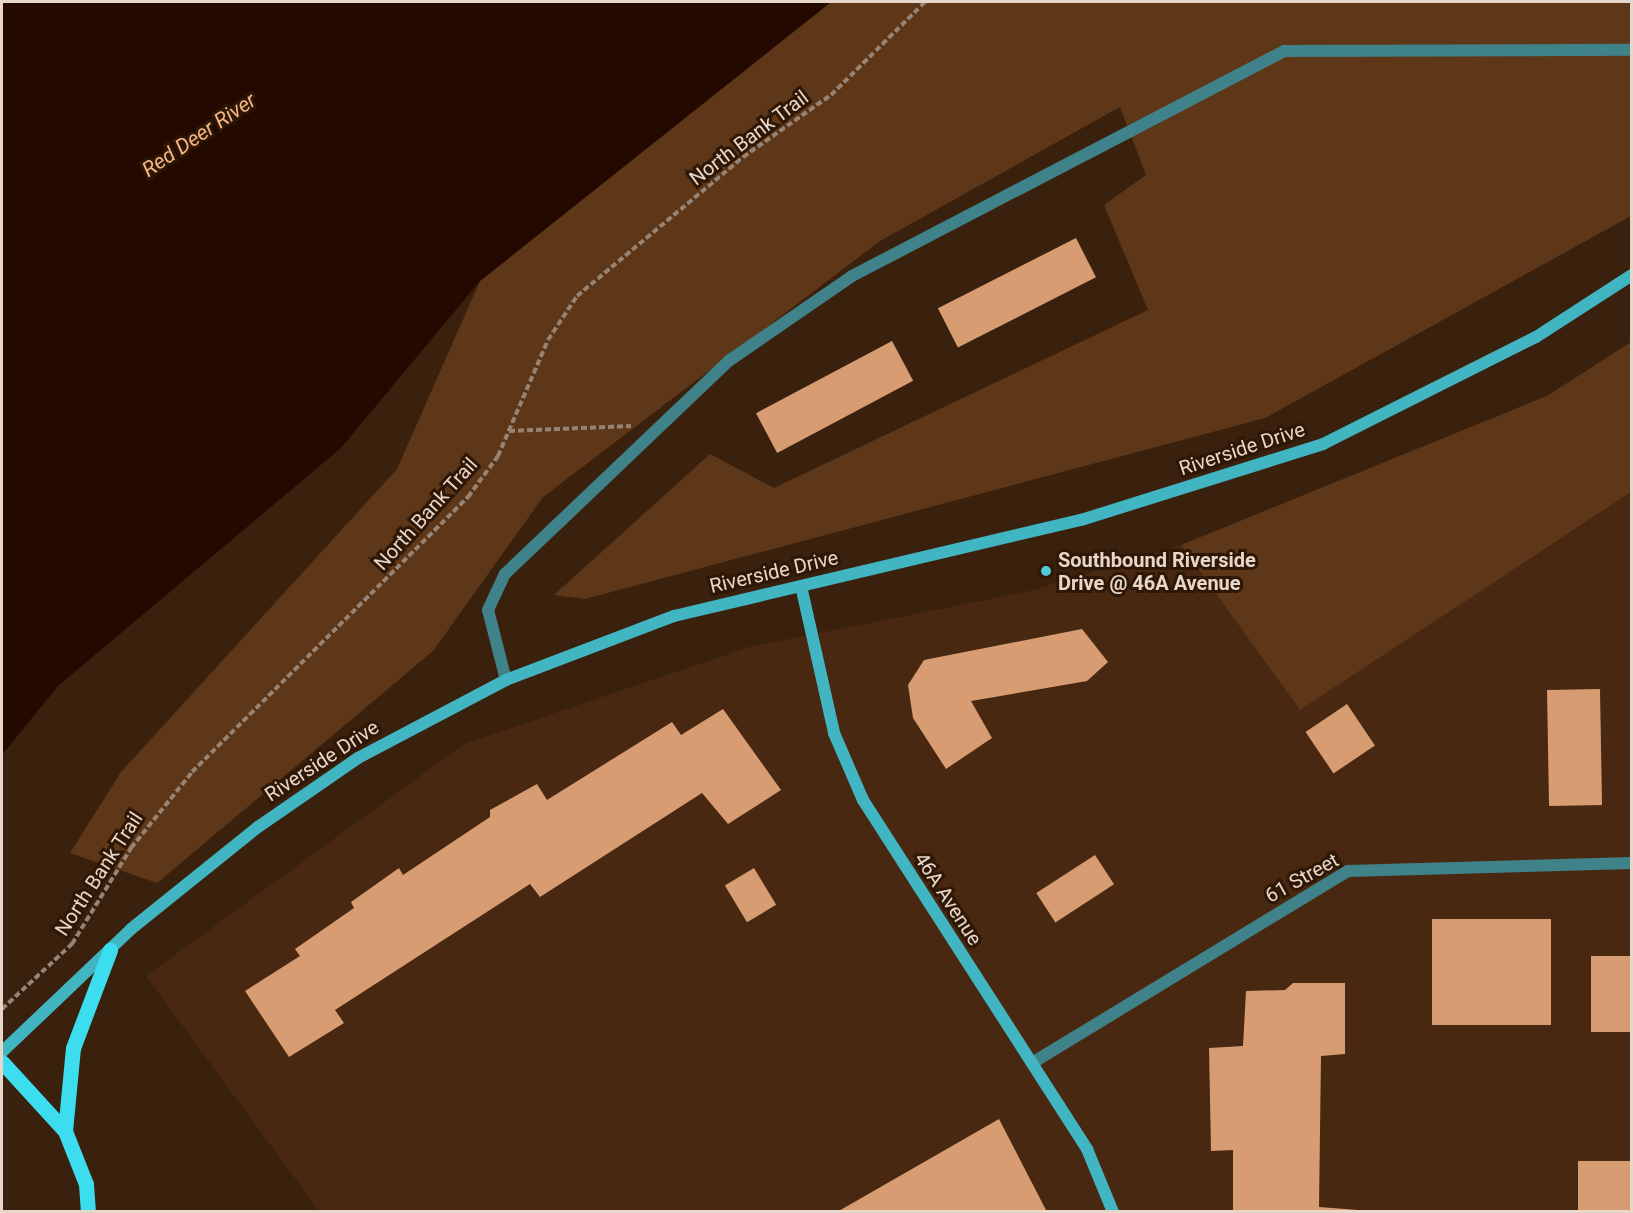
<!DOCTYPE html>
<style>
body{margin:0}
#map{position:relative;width:1633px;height:1213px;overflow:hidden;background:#3a210e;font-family:Roboto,sans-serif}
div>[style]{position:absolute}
.built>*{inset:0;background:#482810}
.green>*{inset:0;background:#5e3719}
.water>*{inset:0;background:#230900}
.building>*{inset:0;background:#d89c72;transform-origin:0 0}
.path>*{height:4px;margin-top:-2px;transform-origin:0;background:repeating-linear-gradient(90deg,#978373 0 6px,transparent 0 9px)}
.lane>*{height:12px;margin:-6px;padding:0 6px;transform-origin:6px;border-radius:6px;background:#408289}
.street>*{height:12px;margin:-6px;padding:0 6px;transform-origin:6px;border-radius:6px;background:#408289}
.secondary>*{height:12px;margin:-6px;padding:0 6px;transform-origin:6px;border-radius:6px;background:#41b5c2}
.primary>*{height:15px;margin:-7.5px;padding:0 7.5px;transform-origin:7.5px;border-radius:7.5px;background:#3cddee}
.dots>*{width:16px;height:16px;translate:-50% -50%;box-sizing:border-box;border:3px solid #2f1705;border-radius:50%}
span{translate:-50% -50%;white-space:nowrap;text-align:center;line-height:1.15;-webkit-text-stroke:6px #2f1705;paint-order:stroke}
.street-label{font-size:20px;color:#e7d6ca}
.poi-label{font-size:20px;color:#e7d6ca;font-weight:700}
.left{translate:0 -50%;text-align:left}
.water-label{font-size:21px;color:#f6b587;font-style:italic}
.frame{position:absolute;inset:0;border:3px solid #e7d6ca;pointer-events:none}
</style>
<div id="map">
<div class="built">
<i style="clip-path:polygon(1631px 492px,1631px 1211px,319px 1211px,146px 976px,464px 744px,749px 647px,1030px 591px,1181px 545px,1300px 710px)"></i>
</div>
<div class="green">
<i style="clip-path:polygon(831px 2px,1631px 2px,1631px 216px,1265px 418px,585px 599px,554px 595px,710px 454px,774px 488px,1148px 310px,1104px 205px,1146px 175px,1120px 107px,880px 241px,543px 497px,433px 651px,157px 883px,70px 853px,121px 772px,397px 469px,480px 281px)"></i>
<i style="clip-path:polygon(1631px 342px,1631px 492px,1300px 710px,1181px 545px,1547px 396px)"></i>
</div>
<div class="water">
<i style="clip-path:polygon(2px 2px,831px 2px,480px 281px,341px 448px,58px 686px,2px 755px)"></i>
</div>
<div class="building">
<i style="left:1076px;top:238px;width:44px;height:155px;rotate:63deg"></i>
<i style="left:892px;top:341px;width:45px;height:154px;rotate:62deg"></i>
<i style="clip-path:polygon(1082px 629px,1108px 662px,1087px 681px,971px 701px,992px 738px,946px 769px,913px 718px,908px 685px,924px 660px)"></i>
<i style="left:1600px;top:689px;width:116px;height:53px;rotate:89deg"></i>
<i style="left:1347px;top:704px;width:50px;height:50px;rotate:56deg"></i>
<i style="clip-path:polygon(723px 709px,781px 790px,728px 824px,702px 793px,540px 897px,530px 884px,335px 1010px,344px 1023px,289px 1057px,245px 991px,300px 956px,295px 949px,354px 908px,351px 902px,399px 868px,403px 875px,490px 817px,490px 810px,537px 784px,547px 800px,672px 722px,681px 735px)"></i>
<i style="left:1095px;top:855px;width:35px;height:70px;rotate:57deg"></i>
<i style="left:754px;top:868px;width:43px;height:34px;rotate:59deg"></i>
<i style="left:1551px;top:919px;width:106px;height:119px;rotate:90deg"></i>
<i style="left:1632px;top:956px;width:76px;height:41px;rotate:90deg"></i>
<i style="clip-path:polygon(1293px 983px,1345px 983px,1345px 1054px,1321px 1056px,1319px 1207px,1384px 1212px,1233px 1212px,1233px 1150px,1211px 1151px,1209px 1048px,1243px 1046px,1246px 991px,1285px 990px)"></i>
<i style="clip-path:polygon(999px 1119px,1047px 1212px,837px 1212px)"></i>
<i style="left:1578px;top:1161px;width:54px;height:51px"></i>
</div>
<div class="path">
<i style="left:509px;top:431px;width:122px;rotate:-2.3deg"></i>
<i style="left:2px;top:1009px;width:96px;rotate:-42.9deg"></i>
<i style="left:72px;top:944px;width:113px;rotate:-58.4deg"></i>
<i style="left:131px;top:848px;width:97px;rotate:-51.2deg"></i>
<i style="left:192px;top:772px;width:390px;rotate:-44.9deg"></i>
<i style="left:468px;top:497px;width:51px;rotate:-53.8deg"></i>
<i style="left:498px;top:456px;width:126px;rotate:-66.7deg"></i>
<i style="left:548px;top:340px;width:53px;rotate:-56.6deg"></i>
<i style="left:577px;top:296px;width:217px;rotate:-39.9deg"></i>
<i style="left:743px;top:157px;width:108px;rotate:-35.2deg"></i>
<i style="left:831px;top:95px;width:132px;rotate:-44.7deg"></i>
</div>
<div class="lane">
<i style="left:506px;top:680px;width:72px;rotate:-104.4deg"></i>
<i style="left:488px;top:610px;width:40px;rotate:-65deg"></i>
<i style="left:505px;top:574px;width:311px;rotate:-43.6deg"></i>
<i style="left:730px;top:360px;width:148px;rotate:-34.5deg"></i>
<i style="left:852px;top:276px;width:488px;rotate:-27.5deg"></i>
<i style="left:1285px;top:51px;width:347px;rotate:-0.2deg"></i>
</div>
<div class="street">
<i style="left:1032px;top:1063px;width:370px;rotate:-31.3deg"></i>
<i style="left:1348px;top:871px;width:284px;rotate:-1.6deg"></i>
</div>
<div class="secondary">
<i style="left:801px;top:586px;width:151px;rotate:77.3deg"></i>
<i style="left:834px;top:733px;width:73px;rotate:66.6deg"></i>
<i style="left:863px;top:800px;width:415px;rotate:57.3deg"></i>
<i style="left:1087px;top:1149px;width:68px;rotate:67.6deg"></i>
<i style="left:2px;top:1052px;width:178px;rotate:-43.6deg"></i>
<i style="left:131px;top:929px;width:163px;rotate:-38.8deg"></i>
<i style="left:258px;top:827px;width:121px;rotate:-34.6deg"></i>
<i style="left:358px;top:758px;width:167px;rotate:-27.8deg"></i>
<i style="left:506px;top:680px;width:180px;rotate:-20.9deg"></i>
<i style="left:674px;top:616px;width:418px;rotate:-13.3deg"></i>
<i style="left:1081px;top:520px;width:254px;rotate:-17.4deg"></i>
<i style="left:1323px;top:444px;width:238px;rotate:-26.7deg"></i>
<i style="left:1536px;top:337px;width:114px;rotate:-32.9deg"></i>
</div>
<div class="primary">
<i style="left:2px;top:1062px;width:93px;rotate:47.6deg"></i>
<i style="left:65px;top:1131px;width:57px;rotate:68.4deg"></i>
<i style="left:86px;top:1184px;width:28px;rotate:86deg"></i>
<i style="left:65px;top:1131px;width:83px;rotate:-84.5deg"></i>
<i style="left:73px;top:1048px;width:105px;rotate:-69.3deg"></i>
</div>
<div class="dots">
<i style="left:1046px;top:571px;background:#52cbd8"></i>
</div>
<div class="street-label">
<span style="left:749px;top:138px;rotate:-37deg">North Bank Trail</span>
<span style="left:1242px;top:449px;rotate:-18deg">Riverside Drive</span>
<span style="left:426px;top:514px;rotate:-48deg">North Bank Trail</span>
<span style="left:774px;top:572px;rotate:-13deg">Riverside Drive</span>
<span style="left:322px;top:761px;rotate:-33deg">Riverside Drive</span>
<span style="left:99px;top:874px;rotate:-57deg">North Bank Trail</span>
<span style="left:1302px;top:878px;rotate:-29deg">61 Street</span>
<span style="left:948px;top:899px;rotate:57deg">46A Avenue</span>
</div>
<div class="poi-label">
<span class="left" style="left:1058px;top:572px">Southbound Riverside<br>Drive @ 46A Avenue</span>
</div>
<div class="water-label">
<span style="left:199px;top:135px;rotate:-34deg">Red Deer River</span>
</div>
<div class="frame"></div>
</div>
